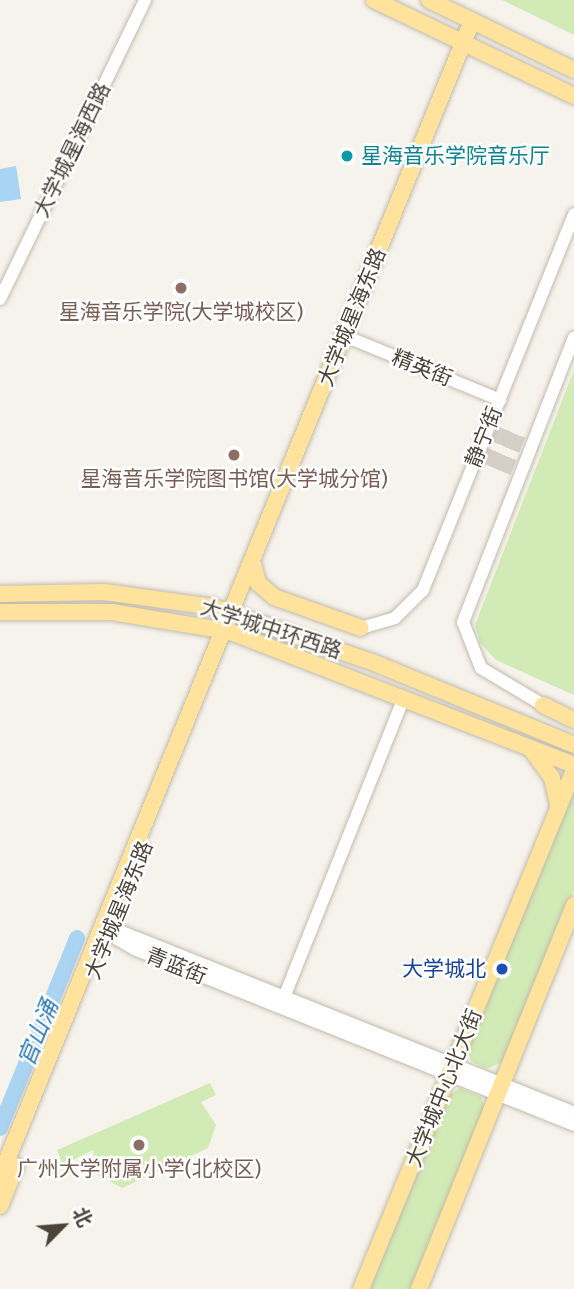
<!DOCTYPE html>
<meta charset="utf-8">
<style>
body{margin:0}
#map{position:relative;width:574px;height:1289px;overflow:hidden;background:#f6f3ec;font-family:"Fira Sans","Noto Sans SC",sans-serif}
div>[style]{position:absolute}
.green>*{inset:0;background:#d2eab5}
.water>*{inset:0;background:#a9d4f2}
.river>*{height:16px;margin:-8px;padding:0 8px;transform-origin:8px;border-radius:8px;background:#a9d4f2}
.major-tunnel>*{height:16px;margin-top:-8px;transform-origin:0;background:repeating-linear-gradient(90deg,#d4d0c8 0 16px,transparent 0 24px)}
.roads{filter:drop-shadow(0 0 2px #c2bbae) drop-shadow(0 0 2px #c2bbae)}
.minor>*{height:12px;margin:-6px;padding:0 6px;transform-origin:6px;border-radius:6px;background:#fff}
.major>*{height:16px;margin:-8px;padding:0 8px;transform-origin:8px;border-radius:8px;background:#ffe39c}
.dots>*{width:19px;height:19px;translate:-50% -50%;box-sizing:border-box;border:4px solid #fff;border-radius:50%}
span{translate:-50% -50%;white-space:nowrap;text-align:center;line-height:1.15;-webkit-text-stroke:5px #fff;paint-order:stroke}
.street-label{font-size:21px;color:#4b4439}
.culture-label{font-size:21px;color:#0d838f}
.left{translate:0 -50%;text-align:left}
.education-label{font-size:21px;color:#785e54}
.transit-label{font-size:21px;color:#164399}
.right{translate:-100% -50%;text-align:right}
.water-label{font-size:23px;color:#2e7ab2;font-style:italic}
.north{position:absolute;left:28px;top:1191px;width:70px;height:70px;-webkit-text-stroke:5px #fff;paint-order:stroke;rotate:65deg;font-size:19px;font-weight:700;line-height:28px;text-align:center;color:#4b4439}
.north::after{content:'';display:block;margin:auto;width:24px;height:32px;background:#4b4439;clip-path:polygon(50% 0,100% 100%,50% 72%,0 100%)}
</style>
<div id="map">
<div class="green">
<i style="clip-path:polygon(502px 0,574px 0,574px 35px,533px 15px)"></i>
<i style="clip-path:polygon(574px 370px,574px 695px,496px 660px,480px 643px,475px 625px)"></i>
<i style="clip-path:polygon(574px 785px,574px 890px,505px 1061px,486px 1069px,471px 1061px,467px 1051px)"></i>
<i style="clip-path:polygon(210px 1083px,216px 1095px,201px 1102px,216px 1125px,208px 1148px,122px 1188px,96px 1174px,93px 1150px,63px 1165px,57px 1150px)"></i>
<i style="clip-path:polygon(460px 1088px,481px 1097px,485px 1109px,411px 1289px,368px 1289px,447px 1097px)"></i>
</div>
<div class="water">
<i style="clip-path:polygon(16px 166px,21px 199px,0 202px,0 169px)"></i>
</div>
<div class="river">
<i style="left:0;top:1128px;width:205px;rotate:-67.9deg"></i>
</div>
<div class="major-tunnel">
<i style="left:489px;top:466px;width:47px;rotate:-67.3deg"></i>
<i style="left:503px;top:472px;width:46px;rotate:-68.4deg"></i>
</div>
<div class="roads">
<div class="minor">
<i style="left:0;top:299px;width:332px;rotate:-64.1deg"></i>
<i style="left:345px;top:336px;width:168px;rotate:22.4deg"></i>
<i style="left:361px;top:628px;width:35px;rotate:-16deg"></i>
<i style="left:395px;top:618px;width:40px;rotate:-45deg"></i>
<i style="left:423px;top:590px;width:405px;rotate:-68.1deg"></i>
<i style="left:543px;top:705px;width:72px;rotate:-149.2deg"></i>
<i style="left:481px;top:668px;width:49px;rotate:-111.4deg"></i>
<i style="left:463px;top:622px;width:305px;rotate:-68.7deg"></i>
<i style="left:100px;top:929px;width:39px;rotate:30deg"></i>
<i style="left:134px;top:949px;width:474px;rotate:21.8deg"></i>
<i style="left:100px;top:929px;width:12px;rotate:-5deg"></i>
<i style="left:112px;top:928px;width:498px;rotate:21.8deg"></i>
<i style="left:281px;top:1005px;width:331px;rotate:-68.2deg"></i>
</div>
<div class="major">
<i style="left:374px;top:0;width:222px;rotate:25.6deg"></i>
<i style="left:429px;top:0;width:161px;rotate:25.8deg"></i>
<i style="left:253px;top:564px;width:20px;rotate:75deg"></i>
<i style="left:258px;top:583px;width:21px;rotate:41deg"></i>
<i style="left:274px;top:597px;width:92px;rotate:19.6deg"></i>
<i style="left:0;top:594px;width:104px;rotate:-1.1deg"></i>
<i style="left:104px;top:592px;width:110px;rotate:7.8deg"></i>
<i style="left:213px;top:607px;width:168px;rotate:19.1deg"></i>
<i style="left:372px;top:662px;width:218px;rotate:22.3deg"></i>
<i style="left:0;top:612px;width:112px"></i>
<i style="left:112px;top:612px;width:121px;rotate:9.5deg"></i>
<i style="left:231px;top:632px;width:368px;rotate:21.2deg"></i>
<i style="left:543px;top:705px;width:34px;rotate:26deg"></i>
<i style="left:531px;top:749px;width:36px;rotate:54deg"></i>
<i style="left:552px;top:778px;width:28px;rotate:77deg"></i>
<i style="left:0;top:1177px;width:1249px;rotate:-67.79deg"></i>
<i style="left:0;top:1206px;width:43px;rotate:-68.2deg"></i>
<i style="left:361px;top:1289px;width:561px;rotate:-67.69deg"></i>
<i style="left:419px;top:1289px;width:414px;rotate:-68deg"></i>
</div>
</div>
<div class="dots">
<i style="left:347px;top:156px;background:#0f9aa8"></i>
<i style="left:181px;top:288px;background:#8d6e63"></i>
<i style="left:234px;top:455px;background:#8d6e63"></i>
<i style="left:502px;top:969px;background:#1a4fb4"></i>
<i style="left:139px;top:1145px;background:#8d6e63"></i>
</div>
<div class="street-label">
<span style="left:72px;top:150px;rotate:-64deg">大学城星海西路</span>
<span style="left:352px;top:317px;rotate:-68deg">大学城星海东路</span>
<span style="left:422px;top:368px;rotate:22deg">精英街</span>
<span style="left:484px;top:437px;rotate:-68deg">静宁街</span>
<span style="left:271px;top:629px;rotate:18deg">大学城中环西路</span>
<span style="left:119px;top:910px;rotate:-68deg">大学城星海东路</span>
<span style="left:176px;top:966px;rotate:22deg">青蓝街</span>
<span style="left:444px;top:1088px;rotate:-68deg">大学城中心北大街</span>
</div>
<div class="culture-label">
<span class="left" style="left:361px;top:156px">星海音乐学院音乐厅</span>
</div>
<div class="education-label">
<span style="left:181px;top:312px">星海音乐学院(大学城校区)</span>
<span style="left:234px;top:479px">星海音乐学院图书馆(大学城分馆)</span>
<span style="left:139px;top:1169px">广州大学附属小学(北校区)</span>
</div>
<div class="transit-label">
<span class="right" style="left:486px;top:969px">大学城北</span>
</div>
<div class="water-label">
<span style="left:38px;top:1033px;rotate:-68deg">官山涌</span>
</div>
<div class="north">北</div>
</div>
